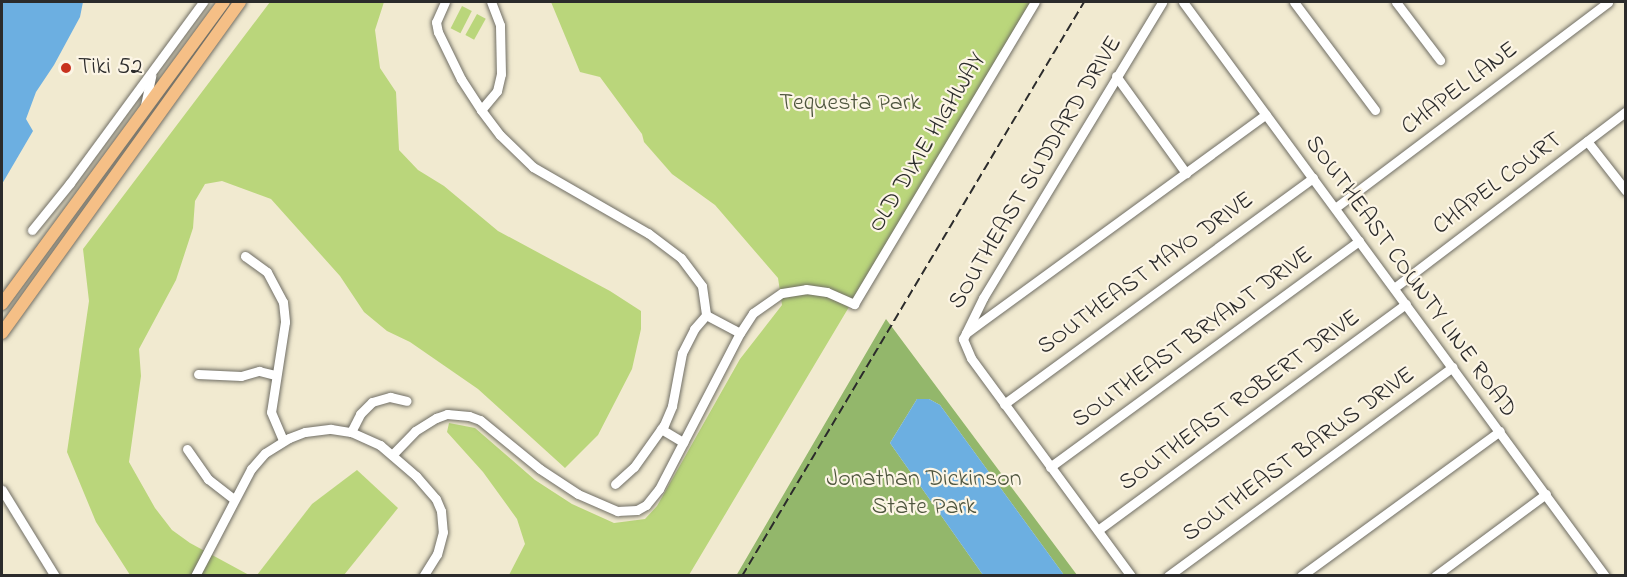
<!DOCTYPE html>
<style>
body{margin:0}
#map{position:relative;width:1627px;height:577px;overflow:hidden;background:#f1ead0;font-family:"Indie Flower",sans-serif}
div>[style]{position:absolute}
.green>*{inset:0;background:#bad67b;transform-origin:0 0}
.forest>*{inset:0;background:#93b76b}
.water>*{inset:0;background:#6cafe1}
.roads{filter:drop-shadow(0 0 2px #706e65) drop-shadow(0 0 2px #706e65)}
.minor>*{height:9px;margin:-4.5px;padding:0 4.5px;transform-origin:4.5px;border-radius:4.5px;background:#fff}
.major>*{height:12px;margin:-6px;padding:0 6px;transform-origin:6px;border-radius:6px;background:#f5bf86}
.rail>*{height:2px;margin-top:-1px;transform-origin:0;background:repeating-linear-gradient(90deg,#2b2b2b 0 9px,transparent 0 13.5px)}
.dots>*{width:16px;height:16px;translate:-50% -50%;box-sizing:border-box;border:3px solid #fcf5e5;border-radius:50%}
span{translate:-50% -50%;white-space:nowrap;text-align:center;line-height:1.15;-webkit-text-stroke:4.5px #fcf5e5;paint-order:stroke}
.poi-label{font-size:24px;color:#2b2b2b}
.left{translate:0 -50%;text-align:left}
.street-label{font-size:24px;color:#2b2b2b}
.park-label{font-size:24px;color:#4f563f}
.frame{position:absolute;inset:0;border:3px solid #2b2b2b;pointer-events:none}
</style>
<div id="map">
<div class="green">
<i style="clip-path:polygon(270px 2px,384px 2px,375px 30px,380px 68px,396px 92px,399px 150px,418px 170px,444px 186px,498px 231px,610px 291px,641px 311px,641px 329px,632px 369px,598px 435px,565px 468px,478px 389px,410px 342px,387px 331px,364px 312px,340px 276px,271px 199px,222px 181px,205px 184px,195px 201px,193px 228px,176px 280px,139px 349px,141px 376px,129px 462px,155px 508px,172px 530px,190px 543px,249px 575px,130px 575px,96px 522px,67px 452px,89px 301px,83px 249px)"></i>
<i style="clip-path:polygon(551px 2px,1031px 2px,689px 575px,509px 575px,525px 544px,517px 519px,483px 472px,447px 432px,449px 423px,475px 428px,535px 480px,572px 504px,614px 523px,645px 519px,657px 506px,740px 359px,782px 305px,778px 278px,715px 205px,672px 174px,644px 142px,642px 134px,600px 77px,580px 72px)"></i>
<i style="left:462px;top:6px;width:11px;height:25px;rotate:27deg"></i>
<i style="left:477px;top:14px;width:10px;height:24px;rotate:29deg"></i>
<i style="clip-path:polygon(357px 470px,398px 508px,344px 575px,257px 575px,312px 504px)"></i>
</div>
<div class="forest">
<i style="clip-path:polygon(886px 319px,1077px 575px,1064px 575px,940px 405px,929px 399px,917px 399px,890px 443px,983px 575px,736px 576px)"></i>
</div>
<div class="water">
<i style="clip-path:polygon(2px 2px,83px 2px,80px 17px,54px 65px,36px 92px,26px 119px,33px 131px,2px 184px)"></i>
<i style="clip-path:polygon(917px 399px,929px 399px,940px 405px,1064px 575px,983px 575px,890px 443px)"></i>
</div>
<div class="roads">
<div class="minor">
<i style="left:445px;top:2px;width:22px;rotate:114deg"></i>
<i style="left:436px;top:22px;width:10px;rotate:79deg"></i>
<i style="left:438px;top:32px;width:52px;rotate:63.9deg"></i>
<i style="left:461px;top:79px;width:37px;rotate:57deg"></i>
<i style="left:481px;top:110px;width:25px;rotate:-50deg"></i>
<i style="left:497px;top:91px;width:17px;rotate:-77deg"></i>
<i style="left:501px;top:74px;width:49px;rotate:-91.2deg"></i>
<i style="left:500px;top:25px;width:25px;rotate:-111deg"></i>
<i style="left:1183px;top:2px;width:712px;rotate:53.68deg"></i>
<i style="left:1294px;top:2px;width:135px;rotate:53.1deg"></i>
<i style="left:1396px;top:2px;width:73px;rotate:52.8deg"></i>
<i style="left:1116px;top:76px;width:120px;rotate:54.2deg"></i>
<i style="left:144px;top:110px;width:35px;rotate:-78deg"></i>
<i style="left:481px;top:110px;width:31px;rotate:53deg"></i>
<i style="left:500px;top:135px;width:46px;rotate:44.1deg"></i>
<i style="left:533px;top:167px;width:133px;rotate:29.9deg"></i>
<i style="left:648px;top:233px;width:41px;rotate:37.1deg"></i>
<i style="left:681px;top:258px;width:35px;rotate:53deg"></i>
<i style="left:702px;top:286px;width:29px;rotate:82deg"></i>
<i style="left:1587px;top:141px;width:63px;rotate:52deg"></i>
<i style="left:1335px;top:208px;width:342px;rotate:-37deg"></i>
<i style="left:32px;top:230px;width:60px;rotate:-51deg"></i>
<i style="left:70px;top:183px;width:225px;rotate:-53.7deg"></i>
<i style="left:245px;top:256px;width:27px;rotate:36deg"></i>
<i style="left:267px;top:272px;width:34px;rotate:62deg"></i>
<i style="left:283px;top:302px;width:20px;rotate:84deg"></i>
<i style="left:285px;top:322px;width:91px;rotate:98.8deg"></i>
<i style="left:271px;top:412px;width:30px;rotate:67deg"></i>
<i style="left:1394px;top:288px;width:292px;rotate:-37.3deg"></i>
<i style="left:706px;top:315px;width:38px;rotate:28deg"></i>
<i style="left:966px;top:333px;width:371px;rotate:-36.1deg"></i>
<i style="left:198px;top:374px;width:43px;rotate:2.7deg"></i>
<i style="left:241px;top:376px;width:19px;rotate:-16deg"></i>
<i style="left:259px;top:371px;width:16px;rotate:14deg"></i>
<i style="left:1004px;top:404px;width:383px;rotate:-36.2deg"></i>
<i style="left:661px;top:429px;width:26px;rotate:31deg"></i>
<i style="left:351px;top:432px;width:20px;rotate:-63deg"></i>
<i style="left:360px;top:414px;width:17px;rotate:-45deg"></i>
<i style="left:372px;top:402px;width:19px;rotate:-16deg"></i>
<i style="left:390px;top:397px;width:17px;rotate:13deg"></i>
<i style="left:187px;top:449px;width:37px;rotate:55deg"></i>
<i style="left:208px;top:479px;width:33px;rotate:38deg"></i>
<i style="left:392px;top:455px;width:33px;rotate:-46deg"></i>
<i style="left:415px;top:431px;width:25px;rotate:-32deg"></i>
<i style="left:436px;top:418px;width:12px;rotate:-20deg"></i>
<i style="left:447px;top:414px;width:22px;rotate:5deg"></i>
<i style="left:469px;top:416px;width:12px;rotate:20deg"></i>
<i style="left:480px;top:420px;width:77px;rotate:39.2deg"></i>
<i style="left:540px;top:469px;width:45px;rotate:33.3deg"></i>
<i style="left:578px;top:494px;width:43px;rotate:23.6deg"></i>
<i style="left:617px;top:511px;width:20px;rotate:-3deg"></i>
<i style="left:637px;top:510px;width:10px;rotate:-29deg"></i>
<i style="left:646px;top:505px;width:21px;rotate:-51deg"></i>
<i style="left:659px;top:489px;width:176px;rotate:-62.6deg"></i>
<i style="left:740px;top:333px;width:24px;rotate:-57deg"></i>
<i style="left:753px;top:313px;width:35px;rotate:-35deg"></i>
<i style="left:782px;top:293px;width:24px;rotate:-9deg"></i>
<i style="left:806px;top:289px;width:21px;rotate:8deg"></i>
<i style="left:827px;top:292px;width:30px;rotate:24deg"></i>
<i style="left:854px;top:304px;width:352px;rotate:-59.1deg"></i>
<i style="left:1050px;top:467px;width:383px;rotate:-36.2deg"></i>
<i style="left:615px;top:484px;width:25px;rotate:-42deg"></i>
<i style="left:634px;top:467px;width:52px;rotate:-54.5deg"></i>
<i style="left:664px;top:425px;width:21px;rotate:-67deg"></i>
<i style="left:672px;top:406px;width:54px;rotate:-79.3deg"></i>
<i style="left:682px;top:353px;width:27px;rotate:-63deg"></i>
<i style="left:694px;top:329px;width:18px;rotate:-49deg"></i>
<i style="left:2px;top:490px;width:101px;rotate:58.4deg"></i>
<i style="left:1098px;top:530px;width:382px;rotate:-36.3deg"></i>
<i style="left:195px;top:576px;width:121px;rotate:-62.4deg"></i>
<i style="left:251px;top:469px;width:21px;rotate:-49deg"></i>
<i style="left:265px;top:453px;width:28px;rotate:-32deg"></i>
<i style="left:289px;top:438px;width:17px;rotate:-21deg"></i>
<i style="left:305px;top:432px;width:26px;rotate:-7deg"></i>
<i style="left:331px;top:429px;width:20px;rotate:9deg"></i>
<i style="left:351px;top:432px;width:32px;rotate:24deg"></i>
<i style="left:380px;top:445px;width:48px;rotate:40.7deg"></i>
<i style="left:416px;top:476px;width:30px;rotate:49deg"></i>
<i style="left:436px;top:499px;width:13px;rotate:67deg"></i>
<i style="left:441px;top:511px;width:21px;rotate:85deg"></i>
<i style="left:443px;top:532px;width:23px;rotate:105deg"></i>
<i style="left:437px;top:554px;width:26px;rotate:122deg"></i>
<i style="left:1131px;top:576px;width:270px;rotate:-126.3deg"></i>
<i style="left:971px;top:358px;width:21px;rotate:-113deg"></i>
<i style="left:963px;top:339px;width:46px;rotate:-64deg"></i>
<i style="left:983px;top:298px;width:346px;rotate:-58.8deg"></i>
<i style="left:1168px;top:576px;width:353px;rotate:-36.3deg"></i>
<i style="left:1301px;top:576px;width:246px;rotate:-36.1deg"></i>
<i style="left:1435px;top:576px;width:138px;rotate:-36.5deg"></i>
</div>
<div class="major">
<i style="left:2px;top:304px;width:375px;rotate:-53.7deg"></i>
<i style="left:2px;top:333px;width:408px;rotate:-54.3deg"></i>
</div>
</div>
<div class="rail">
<i style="left:742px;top:576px;width:668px;rotate:-59.21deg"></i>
</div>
<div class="dots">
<i style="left:66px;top:68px;background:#c8321e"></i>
</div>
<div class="poi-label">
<span class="left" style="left:78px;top:68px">Tiki 52</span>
</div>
<div class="street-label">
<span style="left:1460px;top:89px;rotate:-37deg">CHAPEL LANE</span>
<span style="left:928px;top:143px;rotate:-59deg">OLD DIXIE HIGHWAY</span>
<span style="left:1036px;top:173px;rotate:-59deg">SOUTHEAST SUDDARD DRIVE</span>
<span style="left:1498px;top:184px;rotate:-37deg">CHAPEL COURT</span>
<span style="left:1146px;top:274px;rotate:-36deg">SOUTHEAST MAYO DRIVE</span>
<span style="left:1410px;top:277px;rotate:54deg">SOUTHEAST COUNTY LINE ROAD</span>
<span style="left:1193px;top:338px;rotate:-36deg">SOUTHEAST BRYANT DRIVE</span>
<span style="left:1240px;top:401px;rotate:-36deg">SOUTHEAST ROBERT DRIVE</span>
<span style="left:1299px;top:455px;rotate:-36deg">SOUTHEAST BARUS DRIVE</span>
</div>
<div class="park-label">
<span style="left:850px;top:104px">Tequesta Park</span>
<span style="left:924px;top:494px">Jonathan Dickinson<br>State Park</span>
</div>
<div class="frame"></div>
</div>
